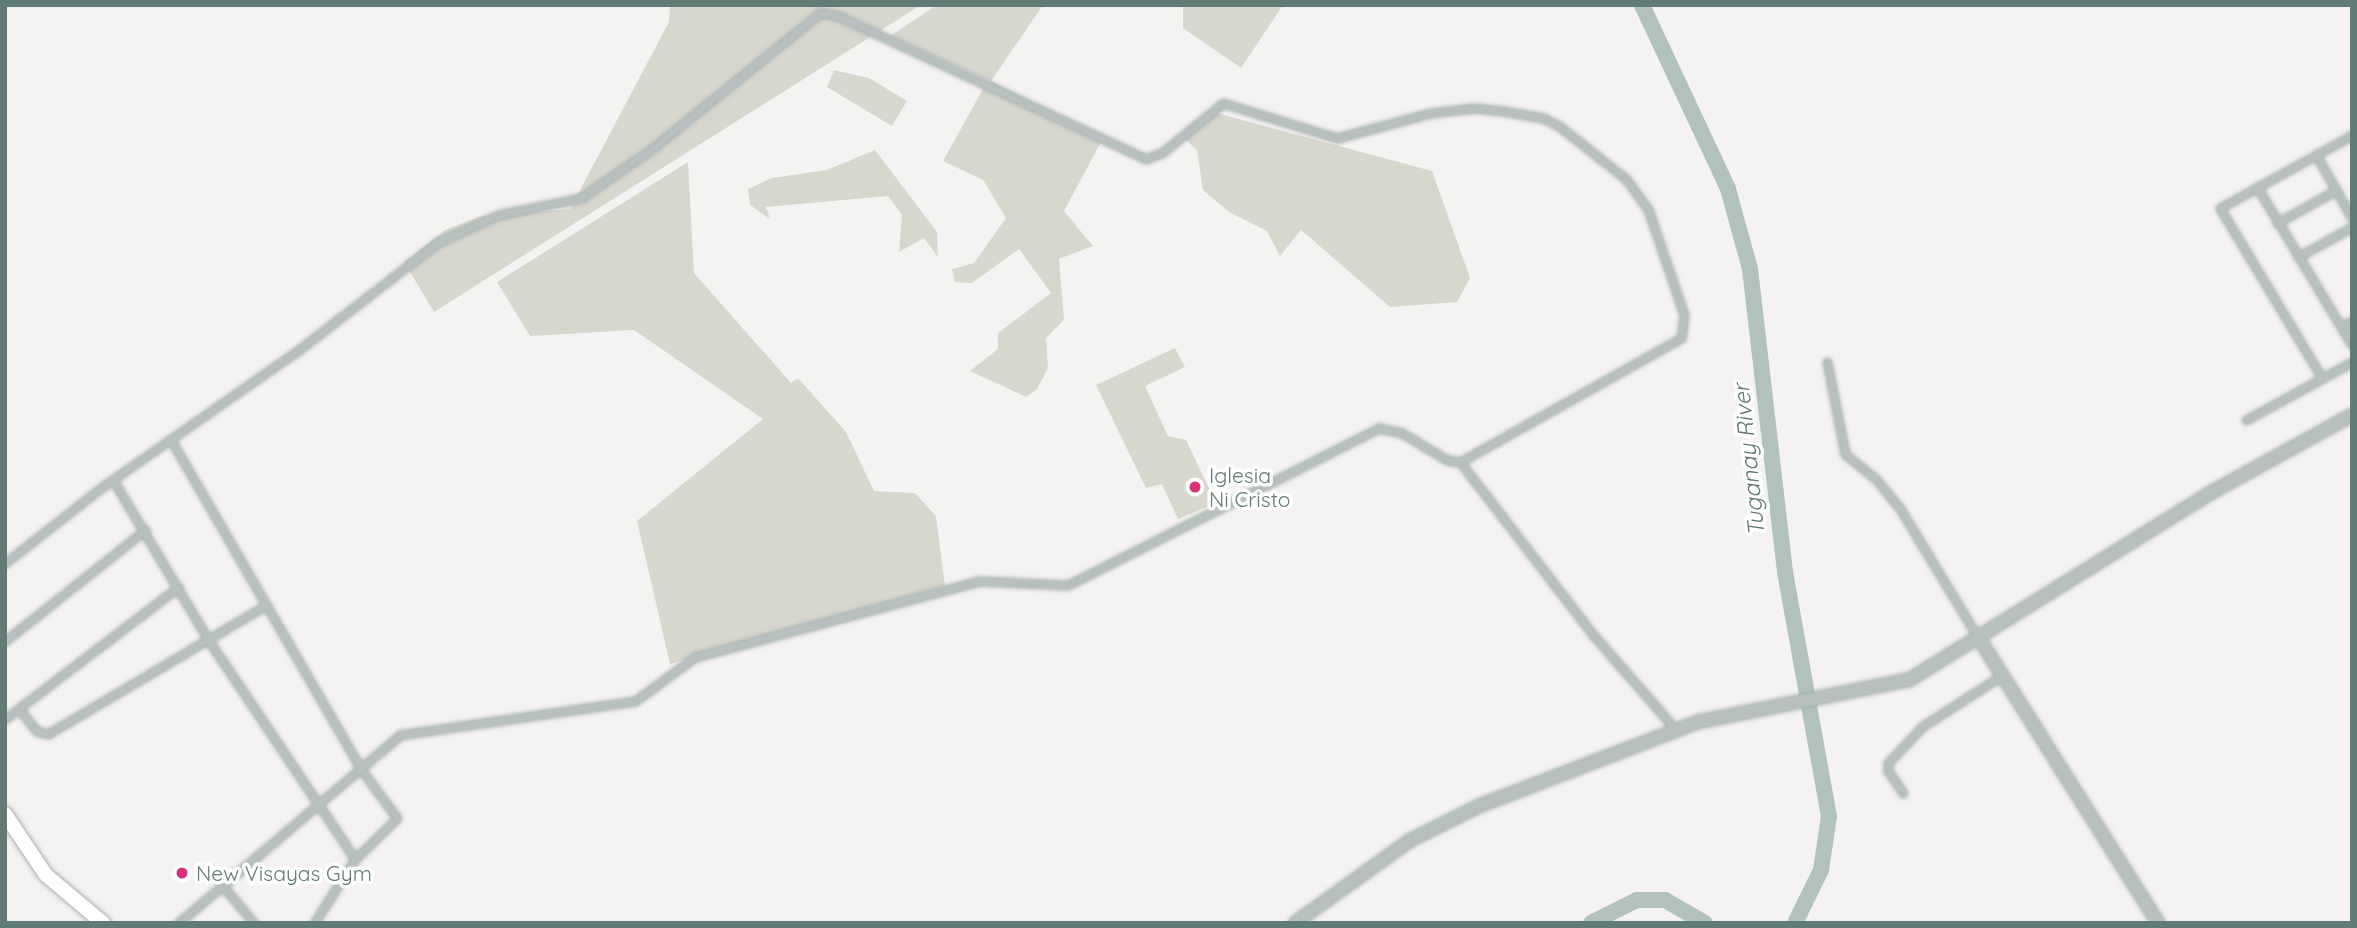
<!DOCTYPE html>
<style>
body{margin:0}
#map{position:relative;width:2357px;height:928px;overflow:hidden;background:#f5f3f1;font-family:Quicksand,sans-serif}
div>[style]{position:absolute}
.green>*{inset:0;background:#d7d7ce}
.river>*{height:16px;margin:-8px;padding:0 8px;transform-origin:8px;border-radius:8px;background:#b0c2bb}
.roads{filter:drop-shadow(0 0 2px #a8b3b0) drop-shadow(0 0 2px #a8b3b0)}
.minor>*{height:7px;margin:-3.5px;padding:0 3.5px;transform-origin:3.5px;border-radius:3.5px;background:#b7c0be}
.tertiary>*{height:12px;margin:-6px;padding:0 6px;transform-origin:6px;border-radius:6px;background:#b7c0be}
.secondary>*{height:14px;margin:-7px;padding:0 7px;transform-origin:7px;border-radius:7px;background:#fff}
.dots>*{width:19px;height:19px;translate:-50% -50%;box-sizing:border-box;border:4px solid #fff;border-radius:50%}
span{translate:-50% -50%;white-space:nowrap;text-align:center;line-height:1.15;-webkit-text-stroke:7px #fff;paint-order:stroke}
.poi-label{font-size:21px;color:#627b76}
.left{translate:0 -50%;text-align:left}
.water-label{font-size:23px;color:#5c776c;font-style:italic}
.frame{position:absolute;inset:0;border:7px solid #627b76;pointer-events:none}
</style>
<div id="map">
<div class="green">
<i style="clip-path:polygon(670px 5px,921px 5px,434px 312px,404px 262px,445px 230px,482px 216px,570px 209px,669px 22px)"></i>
<i style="clip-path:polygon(937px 5px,1043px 5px,991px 81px,1102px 140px,1064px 211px,1093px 246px,1059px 259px,1064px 320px,1046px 338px,1048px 368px,1037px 389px,1026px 397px,970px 371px,998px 349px,998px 333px,1051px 293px,1019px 249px,972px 283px,955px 282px,952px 269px,974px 263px,1006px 218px,983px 180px,943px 161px,988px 80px,890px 36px)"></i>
<i style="clip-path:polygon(1183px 5px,1283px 5px,1241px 68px,1183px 28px)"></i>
<i style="clip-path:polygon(834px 70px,869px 78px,907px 101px,892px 126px,827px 87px)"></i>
<i style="clip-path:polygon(1209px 111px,1432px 171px,1470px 278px,1457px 302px,1390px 307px,1301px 230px,1280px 256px,1267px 231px,1229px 212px,1203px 190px,1197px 150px,1185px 139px)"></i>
<i style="clip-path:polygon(875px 150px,937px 232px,938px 257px,924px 238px,899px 252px,902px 215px,888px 196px,766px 207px,770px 219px,750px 205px,748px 189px,772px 178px,827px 170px)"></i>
<i style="clip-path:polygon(688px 162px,694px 273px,791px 383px,798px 378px,846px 432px,874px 491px,915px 493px,936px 516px,945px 586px,670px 664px,637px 521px,763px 419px,634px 330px,530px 336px,497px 282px)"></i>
<i style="clip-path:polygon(1175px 348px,1185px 367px,1145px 386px,1168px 436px,1186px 440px,1216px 503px,1178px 519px,1162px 484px,1146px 488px,1096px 385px)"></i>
</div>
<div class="river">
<i style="left:1642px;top:5px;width:203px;rotate:64.9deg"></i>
<i style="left:1728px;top:189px;width:83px;rotate:74.6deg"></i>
<i style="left:1750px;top:269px;width:305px;rotate:83.4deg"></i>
<i style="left:1785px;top:572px;width:248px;rotate:79.8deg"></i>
<i style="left:1829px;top:816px;width:55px;rotate:98.4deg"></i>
<i style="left:1821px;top:870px;width:59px;rotate:116.1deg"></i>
<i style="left:1591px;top:923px;width:51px;rotate:-26.6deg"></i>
<i style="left:1637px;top:900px;width:28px"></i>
<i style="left:1665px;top:900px;width:46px;rotate:29.9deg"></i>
</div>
<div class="roads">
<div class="minor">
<i style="left:2316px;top:155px;width:73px;rotate:60.3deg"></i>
<i style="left:2257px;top:187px;width:184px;rotate:59deg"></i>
<i style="left:2277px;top:223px;width:68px;rotate:-29.2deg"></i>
<i style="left:2298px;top:257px;width:62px;rotate:-29.1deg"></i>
<i style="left:2341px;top:327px;width:13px;rotate:-29deg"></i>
<i style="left:1827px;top:362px;width:94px;rotate:78.9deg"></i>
<i style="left:1845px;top:454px;width:40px;rotate:39deg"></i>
<i style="left:1876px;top:479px;width:36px;rotate:51deg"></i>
<i style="left:1899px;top:507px;width:154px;rotate:58.8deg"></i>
<i style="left:2322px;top:378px;width:198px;rotate:-121deg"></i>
<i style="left:2220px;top:208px;width:151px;rotate:-28.9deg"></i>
<i style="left:2246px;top:420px;width:121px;rotate:-28.7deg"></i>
<i style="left:171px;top:440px;width:379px;rotate:60deg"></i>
<i style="left:360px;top:768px;width:62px;rotate:53.5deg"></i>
<i style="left:397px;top:818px;width:59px;rotate:135.7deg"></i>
<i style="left:355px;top:859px;width:76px;rotate:122.6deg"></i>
<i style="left:1460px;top:462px;width:221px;rotate:52.4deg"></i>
<i style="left:1595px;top:637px;width:123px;rotate:48.9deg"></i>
<i style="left:113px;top:480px;width:187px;rotate:59.2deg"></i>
<i style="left:209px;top:641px;width:262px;rotate:56.2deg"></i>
<i style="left:5px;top:563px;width:127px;rotate:-38deg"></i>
<i style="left:105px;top:485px;width:238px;rotate:-34.9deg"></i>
<i style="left:300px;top:349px;width:173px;rotate:-37.7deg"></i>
<i style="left:437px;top:243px;width:67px;rotate:-24.7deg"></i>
<i style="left:498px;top:215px;width:85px;rotate:-11.6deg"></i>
<i style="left:581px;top:198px;width:88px;rotate:-34.8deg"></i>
<i style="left:653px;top:148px;width:215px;rotate:-39deg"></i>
<i style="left:820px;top:13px;width:18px;rotate:9deg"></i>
<i style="left:838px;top:16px;width:340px;rotate:24.9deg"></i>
<i style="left:1146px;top:159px;width:18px;rotate:-22deg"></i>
<i style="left:1163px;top:152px;width:77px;rotate:-39.2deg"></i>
<i style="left:1223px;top:103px;width:119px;rotate:17.1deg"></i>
<i style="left:1337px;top:138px;width:96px;rotate:-15deg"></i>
<i style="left:1430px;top:113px;width:44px;rotate:-6.5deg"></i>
<i style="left:1474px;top:108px;width:29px;rotate:6deg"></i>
<i style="left:1503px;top:111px;width:41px;rotate:9.9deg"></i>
<i style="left:1543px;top:118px;width:18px;rotate:27deg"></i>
<i style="left:1559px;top:126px;width:85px;rotate:38.3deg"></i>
<i style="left:1626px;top:179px;width:37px;rotate:54deg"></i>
<i style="left:1648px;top:209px;width:112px;rotate:71.2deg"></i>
<i style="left:1684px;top:315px;width:23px;rotate:97deg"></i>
<i style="left:1681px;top:338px;width:253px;rotate:150.7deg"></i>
<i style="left:1460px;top:462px;width:13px;rotate:-171deg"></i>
<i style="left:1447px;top:460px;width:52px;rotate:-149deg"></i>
<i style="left:1402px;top:433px;width:24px;rotate:-168deg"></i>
<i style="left:1379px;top:428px;width:348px;rotate:153.2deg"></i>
<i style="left:1068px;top:585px;width:89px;rotate:-177.4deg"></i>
<i style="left:979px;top:581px;width:294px;rotate:165deg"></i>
<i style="left:695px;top:657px;width:74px;rotate:143.7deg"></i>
<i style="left:635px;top:701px;width:237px;rotate:171.8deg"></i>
<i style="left:400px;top:735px;width:291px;rotate:139.7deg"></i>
<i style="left:5px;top:641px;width:179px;rotate:-38.4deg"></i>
<i style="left:19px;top:709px;width:28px;rotate:51deg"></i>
<i style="left:37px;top:731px;width:11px;rotate:15deg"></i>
<i style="left:48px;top:734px;width:253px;rotate:-30.6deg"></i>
<i style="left:5px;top:719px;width:218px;rotate:-37.3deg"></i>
<i style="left:1903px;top:793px;width:27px;rotate:-124deg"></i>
<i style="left:1888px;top:771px;width:8px;rotate:-90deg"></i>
<i style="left:1888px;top:763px;width:51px;rotate:-46.6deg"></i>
<i style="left:1923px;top:726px;width:93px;rotate:-32.7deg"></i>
<i style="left:221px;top:884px;width:51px;rotate:49.8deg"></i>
</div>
<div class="tertiary">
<i style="left:1980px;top:640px;width:334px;rotate:57.8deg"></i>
<i style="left:1295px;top:923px;width:140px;rotate:-35.7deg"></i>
<i style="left:1409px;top:841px;width:78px;rotate:-26.6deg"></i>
<i style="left:1479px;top:806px;width:235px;rotate:-21deg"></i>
<i style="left:1698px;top:722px;width:215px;rotate:-11.3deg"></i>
<i style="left:1909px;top:680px;width:357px;rotate:-31.8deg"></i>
<i style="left:2212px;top:492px;width:160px;rotate:-28.8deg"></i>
</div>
<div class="secondary">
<i style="left:5px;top:814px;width:73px;rotate:56.1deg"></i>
<i style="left:46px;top:875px;width:75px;rotate:40.1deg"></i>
</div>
</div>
<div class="dots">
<i style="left:1195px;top:487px;background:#d72f78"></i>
<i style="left:182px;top:873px;background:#d72f78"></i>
</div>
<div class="poi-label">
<span class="left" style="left:1209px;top:487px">Iglesia<br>Ni Cristo</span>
<span class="left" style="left:196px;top:873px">New Visayas Gym</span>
</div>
<div class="water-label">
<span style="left:1749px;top:460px;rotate:-96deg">Tuganay River</span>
</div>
<div class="frame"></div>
</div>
